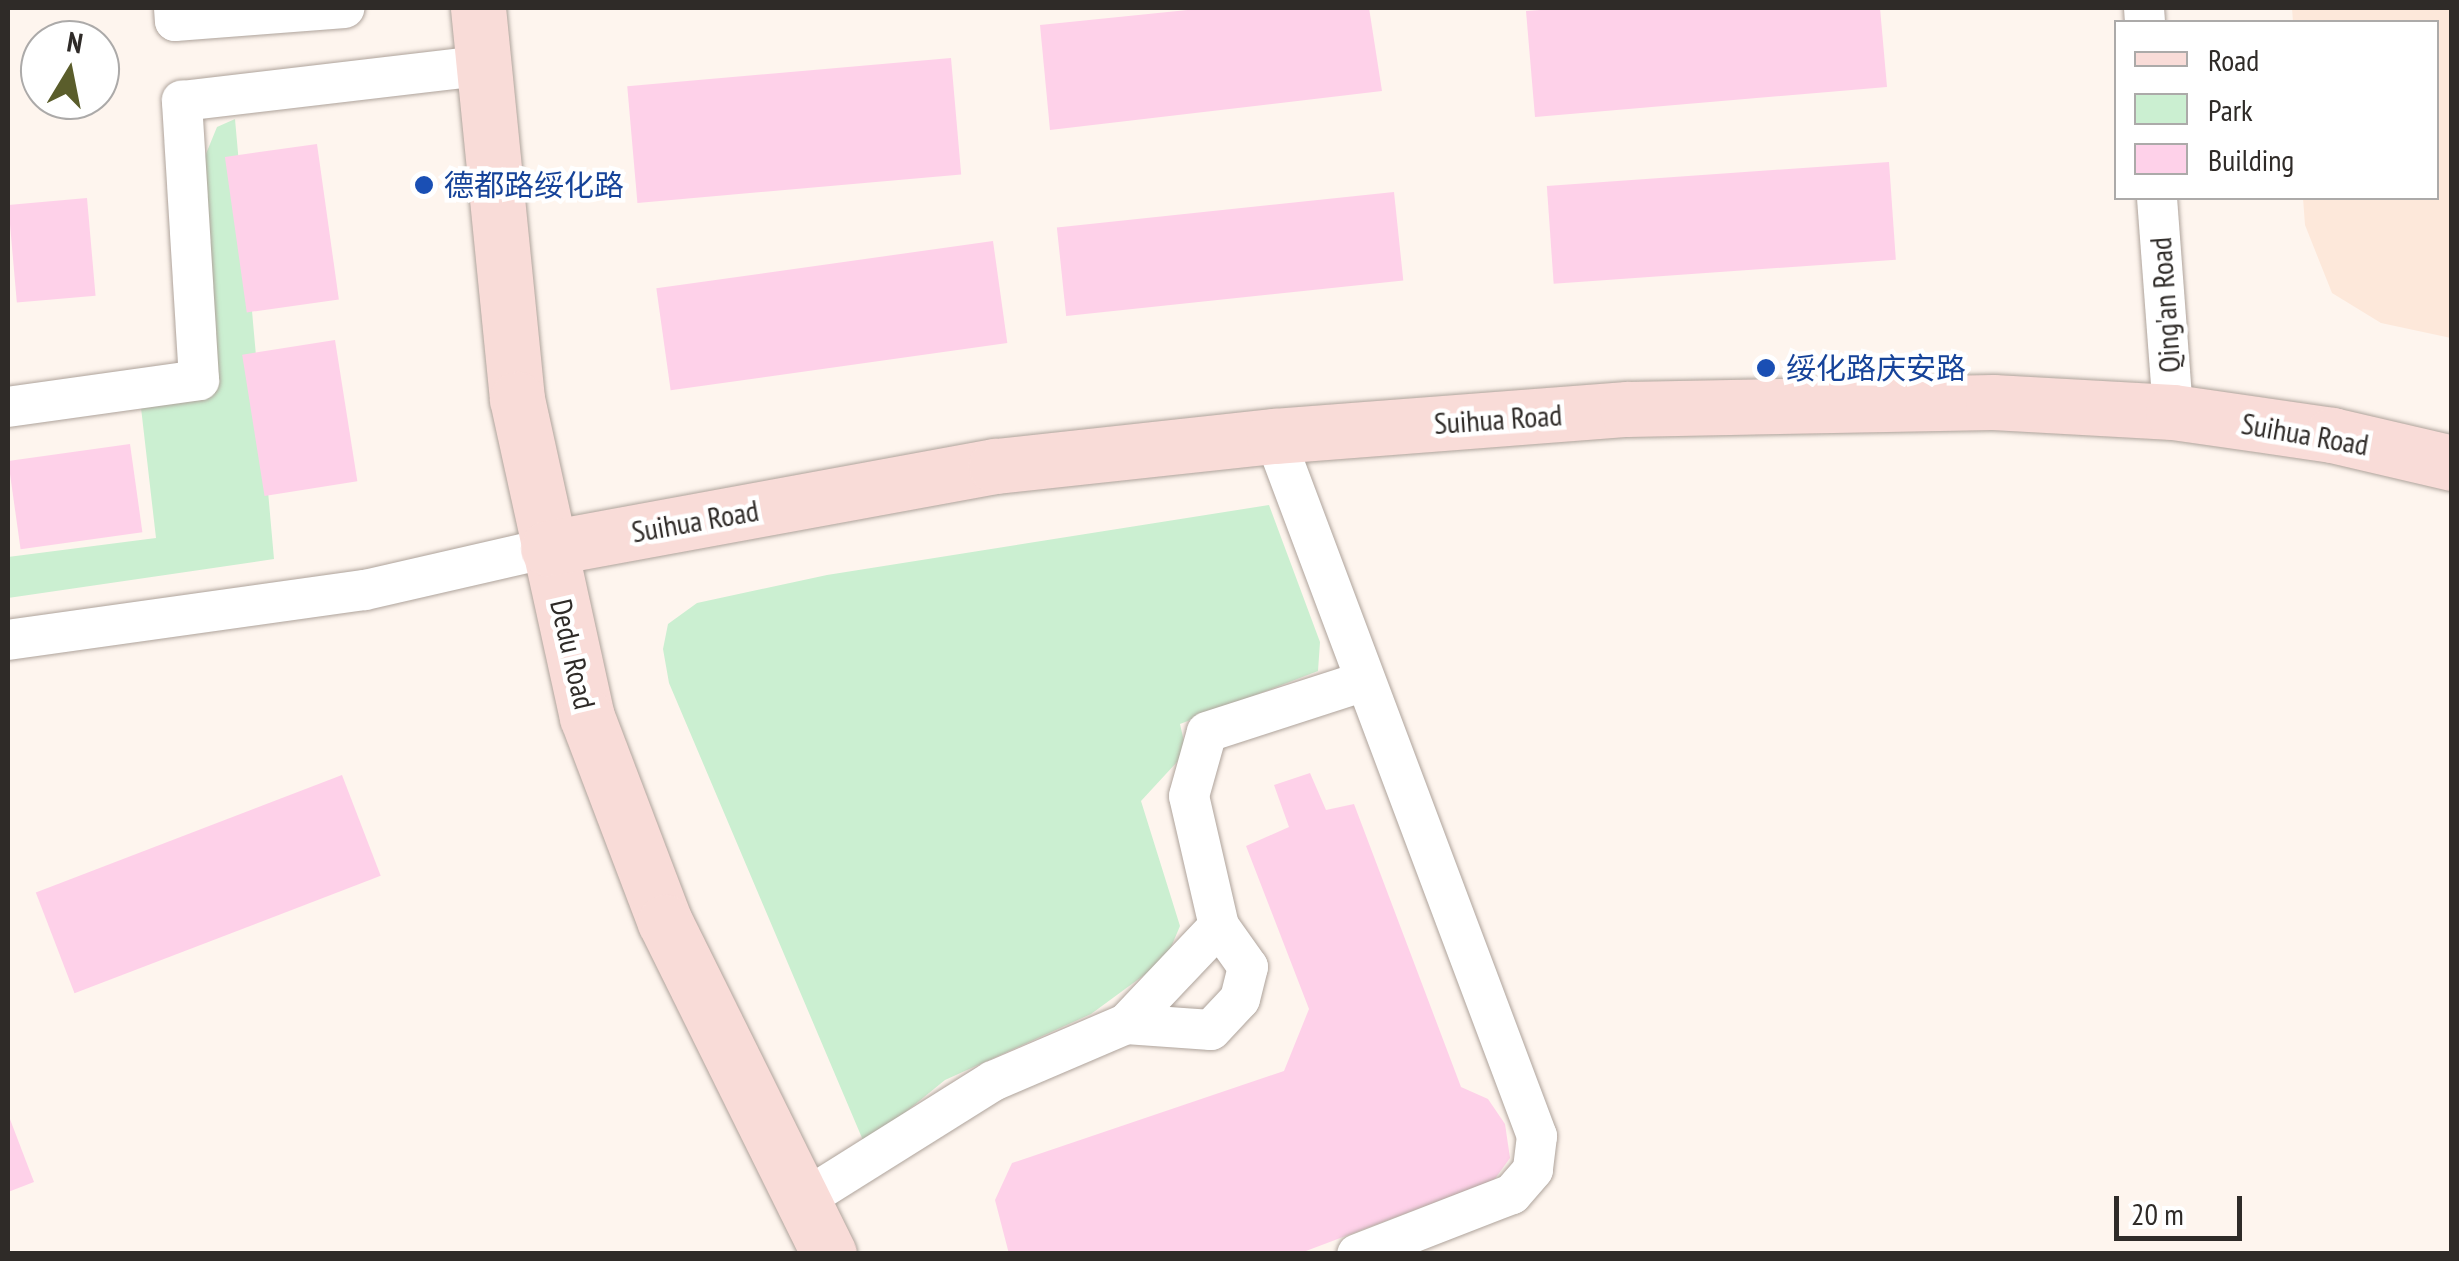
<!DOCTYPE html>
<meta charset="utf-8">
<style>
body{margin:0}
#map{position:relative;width:2459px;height:1261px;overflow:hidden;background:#fef5ee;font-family:"PT Sans Narrow","Noto Sans SC",sans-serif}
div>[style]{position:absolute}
.education>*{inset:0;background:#fde8da}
.green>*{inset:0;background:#cbefd1}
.building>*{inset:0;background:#fed1e9;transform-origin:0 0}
.roads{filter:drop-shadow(0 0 2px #aea39b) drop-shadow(0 0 2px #aea39b)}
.street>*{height:40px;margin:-20px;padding:0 20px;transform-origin:20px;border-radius:20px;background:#fff}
.secondary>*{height:55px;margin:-27.5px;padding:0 27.5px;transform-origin:27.5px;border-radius:27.5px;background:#f9dcd8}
.dots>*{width:28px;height:28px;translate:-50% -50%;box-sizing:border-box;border:5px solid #fff;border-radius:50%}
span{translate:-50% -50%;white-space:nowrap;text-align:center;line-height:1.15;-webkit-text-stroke:9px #fff;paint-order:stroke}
.transit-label{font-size:30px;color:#164399}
.left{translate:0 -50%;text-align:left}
.street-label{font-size:30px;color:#2f2b28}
.frame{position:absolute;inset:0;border:10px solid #2f2b28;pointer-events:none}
.legend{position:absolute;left:2114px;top:20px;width:325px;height:180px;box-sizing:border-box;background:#fff;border:2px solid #acaaa9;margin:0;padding:12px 18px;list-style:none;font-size:30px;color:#2f2b28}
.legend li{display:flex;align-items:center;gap:20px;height:50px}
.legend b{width:50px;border:2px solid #acaaa9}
.north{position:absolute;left:20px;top:20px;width:100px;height:100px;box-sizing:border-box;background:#fff;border:2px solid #acaaa9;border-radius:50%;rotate:10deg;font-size:28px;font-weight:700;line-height:40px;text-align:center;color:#2f2b28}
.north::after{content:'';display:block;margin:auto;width:35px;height:45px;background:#5a5d2b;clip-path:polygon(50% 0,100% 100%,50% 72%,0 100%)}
.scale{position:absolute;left:2114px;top:1196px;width:128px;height:45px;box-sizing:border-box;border:5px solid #2f2b28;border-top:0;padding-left:12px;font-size:30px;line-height:35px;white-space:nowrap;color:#2f2b28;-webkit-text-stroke:8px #fff;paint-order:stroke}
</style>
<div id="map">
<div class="education">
<i style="clip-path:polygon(2292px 8px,2451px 8px,2451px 338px,2381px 323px,2332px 293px,2305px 225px,2303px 198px,2436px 198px,2436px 22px,2293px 22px)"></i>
</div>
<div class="green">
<i style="clip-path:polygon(235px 119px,274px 559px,8px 598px,8px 557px,156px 538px,140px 399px,211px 386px,201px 166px,217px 127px)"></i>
<i style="clip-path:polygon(1269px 505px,1320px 642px,1318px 671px,1180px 724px,1185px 746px,1177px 762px,1141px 801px,1180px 926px,1166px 959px,1091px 1014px,945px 1080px,865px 1145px,669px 683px,663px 649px,668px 624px,697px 603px,827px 575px)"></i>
</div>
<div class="building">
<i style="clip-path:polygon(1207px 8px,1369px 8px,1382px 91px,1050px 130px,1040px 25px)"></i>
<i style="clip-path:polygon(1568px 8px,1880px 8px,1887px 87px,1535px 117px,1526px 11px)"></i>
<i style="left:951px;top:58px;width:117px;height:325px;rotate:85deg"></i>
<i style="left:317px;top:144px;width:157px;height:93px;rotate:82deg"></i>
<i style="left:1889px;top:162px;width:98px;height:343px;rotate:86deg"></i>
<i style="left:1394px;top:192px;width:89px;height:339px;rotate:84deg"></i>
<i style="left:87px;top:198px;width:98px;height:79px;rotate:85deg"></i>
<i style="left:993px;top:241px;width:103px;height:340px;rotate:82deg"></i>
<i style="left:335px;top:340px;width:143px;height:94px;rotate:81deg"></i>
<i style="left:130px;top:444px;width:89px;height:123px;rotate:82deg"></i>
<i style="clip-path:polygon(1310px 773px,1326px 810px,1354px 804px,1461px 1087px,1488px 1099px,1505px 1124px,1510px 1158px,1494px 1180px,1298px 1254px,1009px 1254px,995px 1200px,1012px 1163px,1284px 1071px,1309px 1009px,1246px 846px,1289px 827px,1274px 785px)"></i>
<i style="left:342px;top:775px;width:108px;height:328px;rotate:69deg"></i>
<i style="clip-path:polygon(8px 1114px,34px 1182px,8px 1192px)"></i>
</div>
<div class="roads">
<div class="street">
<i style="left:174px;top:8px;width:13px;rotate:86deg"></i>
<i style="left:175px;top:21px;width:170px;rotate:-4.4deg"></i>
<i style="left:2144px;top:8px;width:14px;rotate:86deg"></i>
<i style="left:2157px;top:198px;width:215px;rotate:85.7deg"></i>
<i style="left:8px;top:407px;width:193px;rotate:-8deg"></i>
<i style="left:199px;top:380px;width:280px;rotate:-93.5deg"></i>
<i style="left:182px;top:101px;width:302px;rotate:-6.7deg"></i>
<i style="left:1274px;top:436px;width:748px;rotate:69.41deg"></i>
<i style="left:1537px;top:1136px;width:34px;rotate:97deg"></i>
<i style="left:1533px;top:1170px;width:32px;rotate:131deg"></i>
<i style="left:1512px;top:1194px;width:166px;rotate:158.8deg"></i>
<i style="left:8px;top:640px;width:360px;rotate:-8deg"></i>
<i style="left:365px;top:590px;width:188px;rotate:-12.9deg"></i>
<i style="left:1126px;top:1024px;width:85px;rotate:4deg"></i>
<i style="left:1211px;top:1030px;width:42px;rotate:-46.9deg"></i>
<i style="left:1240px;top:999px;width:33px;rotate:-76deg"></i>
<i style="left:1248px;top:967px;width:50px;rotate:-125.3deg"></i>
<i style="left:800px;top:1202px;width:228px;rotate:-32.1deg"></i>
<i style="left:993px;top:1081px;width:145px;rotate:-23.2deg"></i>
<i style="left:1126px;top:1024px;width:135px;rotate:-46.5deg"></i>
<i style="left:1219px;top:926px;width:133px;rotate:-103deg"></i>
<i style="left:1189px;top:796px;width:66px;rotate:-74.3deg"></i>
<i style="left:1207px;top:732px;width:166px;rotate:-17.9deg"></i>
</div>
<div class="secondary">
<i style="left:478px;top:8px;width:393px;rotate:84.3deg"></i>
<i style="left:517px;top:399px;width:326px;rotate:77.6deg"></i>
<i style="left:587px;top:717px;width:219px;rotate:69.2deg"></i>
<i style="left:665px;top:922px;width:370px;rotate:63.7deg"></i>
<i style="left:548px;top:548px;width:455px;rotate:-10.4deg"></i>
<i style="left:996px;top:466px;width:280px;rotate:-6.2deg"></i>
<i style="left:1274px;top:436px;width:354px;rotate:-4.4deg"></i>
<i style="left:1627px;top:409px;width:366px;rotate:-1.1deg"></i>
<i style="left:1993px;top:402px;width:180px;rotate:3.2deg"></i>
<i style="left:2173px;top:412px;width:161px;rotate:8.2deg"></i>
<i style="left:2332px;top:435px;width:123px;rotate:13.1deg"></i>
</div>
</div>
<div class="dots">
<i style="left:424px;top:185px;background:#1a4fb4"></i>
<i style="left:1766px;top:368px;background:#1a4fb4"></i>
</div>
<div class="transit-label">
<span class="left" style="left:444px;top:185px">德都路绥化路</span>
<span class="left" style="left:1786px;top:368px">绥化路庆安路</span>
</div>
<div class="street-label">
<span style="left:2165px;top:305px;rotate:-94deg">Qing'an Road</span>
<span style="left:1498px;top:419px;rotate:-4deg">Suihua Road</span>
<span style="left:2305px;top:434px;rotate:10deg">Suihua Road</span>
<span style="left:695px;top:521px;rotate:-10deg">Suihua Road</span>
<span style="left:573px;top:654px;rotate:77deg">Dedu Road</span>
</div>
<div class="frame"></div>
<ul class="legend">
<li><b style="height:12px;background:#f9dcd8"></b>Road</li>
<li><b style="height:28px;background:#cbefd1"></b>Park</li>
<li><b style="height:28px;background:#fed1e9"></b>Building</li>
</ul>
<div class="north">N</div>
<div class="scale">20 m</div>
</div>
